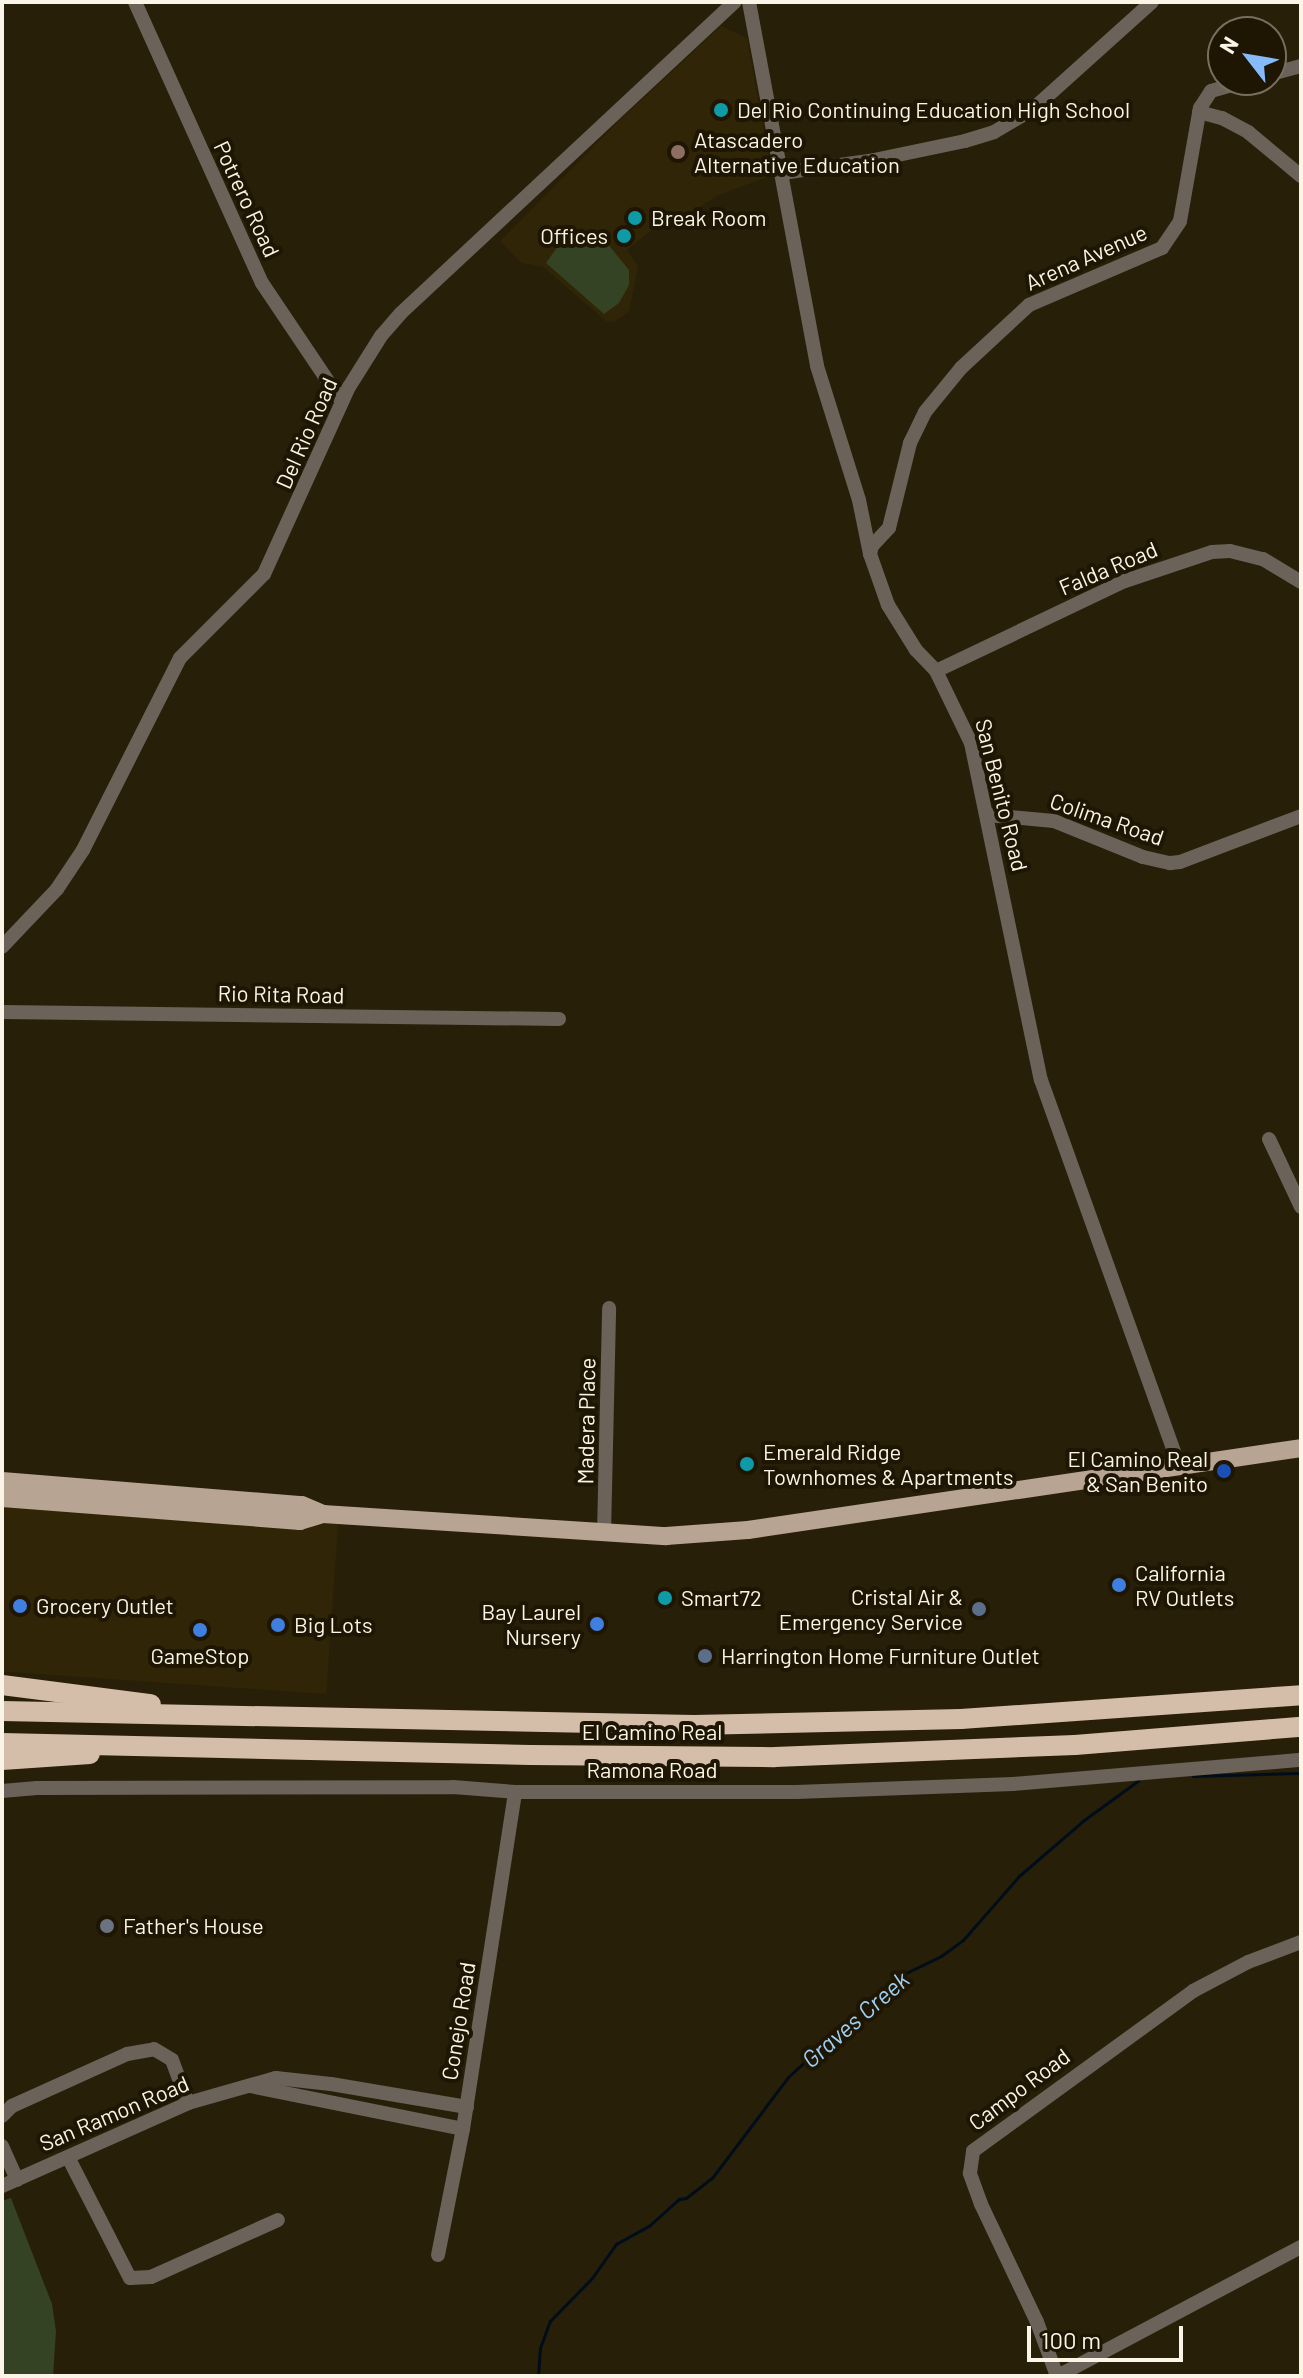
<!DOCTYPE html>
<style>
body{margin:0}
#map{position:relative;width:1303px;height:2378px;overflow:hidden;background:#281f09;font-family:Barlow,sans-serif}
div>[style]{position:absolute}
.built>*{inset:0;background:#302506;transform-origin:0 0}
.green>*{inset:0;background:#344323}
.stream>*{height:3px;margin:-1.5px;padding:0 1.5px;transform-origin:1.5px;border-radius:1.5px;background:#000d1a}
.minor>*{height:14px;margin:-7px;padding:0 7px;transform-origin:7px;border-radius:7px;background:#6b625a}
.major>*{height:18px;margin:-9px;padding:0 9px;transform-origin:9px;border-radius:9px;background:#b7a493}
.highway>*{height:20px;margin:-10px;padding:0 10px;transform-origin:10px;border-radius:10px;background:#d5bea9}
.dots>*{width:22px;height:22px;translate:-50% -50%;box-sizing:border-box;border:4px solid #1e1602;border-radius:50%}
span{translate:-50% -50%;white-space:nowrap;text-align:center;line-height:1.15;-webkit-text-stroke:8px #1e1602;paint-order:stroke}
.poi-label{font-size:22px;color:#faf5e7}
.left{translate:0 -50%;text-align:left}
.right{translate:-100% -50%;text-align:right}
.street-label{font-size:22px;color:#faf5e7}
.water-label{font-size:24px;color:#9fcff5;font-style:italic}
.frame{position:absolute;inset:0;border:4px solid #faf5e7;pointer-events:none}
.north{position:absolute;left:1207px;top:16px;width:80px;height:80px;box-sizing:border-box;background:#1e1602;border:2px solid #766f5e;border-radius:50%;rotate:301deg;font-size:22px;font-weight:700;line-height:32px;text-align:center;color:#faf5e7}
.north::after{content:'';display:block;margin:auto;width:28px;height:36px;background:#86bbfb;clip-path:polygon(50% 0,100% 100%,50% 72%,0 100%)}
.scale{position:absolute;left:1027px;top:2326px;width:156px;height:36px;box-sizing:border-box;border:4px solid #faf5e7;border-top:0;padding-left:10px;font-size:24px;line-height:28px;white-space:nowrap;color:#faf5e7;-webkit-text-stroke:6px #1e1602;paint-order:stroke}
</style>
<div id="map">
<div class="built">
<i style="clip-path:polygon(721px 26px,747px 38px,772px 175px,719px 195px,689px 213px,675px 211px,627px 250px,638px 266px,629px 312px,614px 322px,606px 321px,543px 267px,522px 263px,500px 241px,622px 118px)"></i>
<i style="left:2px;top:1500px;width:337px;height:171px;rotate:4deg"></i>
</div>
<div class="green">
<i style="clip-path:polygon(594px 234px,602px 237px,629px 270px,629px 285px,619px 303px,604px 314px,546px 263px,558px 246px,583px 244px)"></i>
<i style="clip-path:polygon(11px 2198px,52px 2304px,56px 2331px,53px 2376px,2px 2376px,2px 2201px)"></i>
</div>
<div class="stream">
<i style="left:1193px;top:1776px;width:108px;rotate:-1.6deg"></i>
<i style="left:538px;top:2376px;width:28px;rotate:-86deg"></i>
<i style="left:540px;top:2348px;width:29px;rotate:-70deg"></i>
<i style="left:550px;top:2321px;width:60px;rotate:-45.7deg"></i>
<i style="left:592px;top:2278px;width:42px;rotate:-54.8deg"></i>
<i style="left:616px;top:2244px;width:39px;rotate:-29deg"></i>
<i style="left:650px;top:2225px;width:39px;rotate:-42deg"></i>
<i style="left:679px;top:2199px;width:7px;rotate:-8deg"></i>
<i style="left:686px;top:2198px;width:33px;rotate:-38deg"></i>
<i style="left:712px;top:2178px;width:126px;rotate:-53deg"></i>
<i style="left:788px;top:2077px;width:74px;rotate:-42.3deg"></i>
<i style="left:843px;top:2027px;width:45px;rotate:-35.1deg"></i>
<i style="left:880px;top:2001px;width:36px;rotate:-48deg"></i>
<i style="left:904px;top:1974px;width:41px;rotate:-25.9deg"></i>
<i style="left:941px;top:1956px;width:27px;rotate:-36deg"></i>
<i style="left:963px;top:1940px;width:85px;rotate:-48.8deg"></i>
<i style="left:1019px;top:1876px;width:86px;rotate:-40.7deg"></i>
<i style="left:1084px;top:1820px;width:68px;rotate:-36deg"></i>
</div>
<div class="minor">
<i style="left:135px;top:2px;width:308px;rotate:65.7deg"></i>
<i style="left:262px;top:283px;width:143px;rotate:56.1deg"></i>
<i style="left:749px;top:2px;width:370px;rotate:79.4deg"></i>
<i style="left:817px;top:366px;width:140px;rotate:72.6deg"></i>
<i style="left:859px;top:500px;width:55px;rotate:78.5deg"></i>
<i style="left:870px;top:554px;width:54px;rotate:70.6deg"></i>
<i style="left:888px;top:605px;width:53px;rotate:58.1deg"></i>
<i style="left:916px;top:650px;width:29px;rotate:46deg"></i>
<i style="left:936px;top:671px;width:80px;rotate:64.1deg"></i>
<i style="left:971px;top:743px;width:344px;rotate:78.3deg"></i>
<i style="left:1041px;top:1080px;width:410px;rotate:70.3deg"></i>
<i style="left:1271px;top:74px;width:31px;rotate:-15deg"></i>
<i style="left:1199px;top:112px;width:24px;rotate:15deg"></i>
<i style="left:1222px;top:118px;width:30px;rotate:28deg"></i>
<i style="left:1248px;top:132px;width:69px;rotate:39.7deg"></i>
<i style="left:782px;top:173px;width:93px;rotate:-8deg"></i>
<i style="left:874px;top:160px;width:93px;rotate:-11.8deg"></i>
<i style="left:965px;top:141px;width:30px;rotate:-17deg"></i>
<i style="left:994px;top:132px;width:45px;rotate:-30.5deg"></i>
<i style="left:1033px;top:109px;width:160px;rotate:-42deg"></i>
<i style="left:870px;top:554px;width:8px;rotate:-76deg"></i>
<i style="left:872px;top:546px;width:25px;rotate:-47deg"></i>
<i style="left:889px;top:528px;width:88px;rotate:-76.1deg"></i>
<i style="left:910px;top:443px;width:34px;rotate:-64deg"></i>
<i style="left:925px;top:412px;width:57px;rotate:-50.7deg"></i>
<i style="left:961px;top:368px;width:93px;rotate:-42.8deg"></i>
<i style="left:1029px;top:305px;width:145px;rotate:-23.2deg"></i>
<i style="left:1162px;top:248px;width:32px;rotate:-56deg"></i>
<i style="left:1180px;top:221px;width:115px;rotate:-80deg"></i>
<i style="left:1200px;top:108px;width:20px;rotate:-57deg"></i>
<i style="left:1211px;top:91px;width:41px;rotate:-15.8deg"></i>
<i style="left:936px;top:671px;width:209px;rotate:-25.5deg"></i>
<i style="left:1125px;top:581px;width:92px;rotate:-18.4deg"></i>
<i style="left:1212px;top:552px;width:18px;rotate:-3deg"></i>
<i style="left:1230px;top:551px;width:34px;rotate:14deg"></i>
<i style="left:1263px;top:559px;width:44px;rotate:31.2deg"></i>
<i style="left:987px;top:815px;width:67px;rotate:5.1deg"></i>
<i style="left:1054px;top:821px;width:96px;rotate:22deg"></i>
<i style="left:1143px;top:857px;width:28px;rotate:13deg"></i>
<i style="left:1170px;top:863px;width:10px;rotate:-6deg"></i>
<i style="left:1180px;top:862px;width:129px;rotate:-20.8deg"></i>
<i style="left:2px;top:947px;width:80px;rotate:-46.5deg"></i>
<i style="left:57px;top:889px;width:47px;rotate:-56.3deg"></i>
<i style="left:83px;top:850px;width:215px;rotate:-63.2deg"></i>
<i style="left:180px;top:658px;width:119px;rotate:-45deg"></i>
<i style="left:264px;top:574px;width:205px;rotate:-65.6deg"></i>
<i style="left:349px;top:387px;width:60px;rotate:-57.9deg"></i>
<i style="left:381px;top:336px;width:30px;rotate:-49deg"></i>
<i style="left:401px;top:313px;width:456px;rotate:-43deg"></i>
<i style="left:2px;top:1012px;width:557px;rotate:0.72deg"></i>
<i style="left:1269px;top:1139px;width:75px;rotate:64.8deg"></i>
<i style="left:604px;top:1534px;width:226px;rotate:-88.7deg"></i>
<i style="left:2px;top:1791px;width:35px;rotate:-5deg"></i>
<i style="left:37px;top:1788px;width:416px;rotate:-0.1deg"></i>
<i style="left:453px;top:1787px;width:62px;rotate:4.6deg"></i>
<i style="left:515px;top:1792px;width:281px"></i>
<i style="left:796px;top:1792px;width:217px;rotate:-2.1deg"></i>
<i style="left:1013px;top:1784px;width:289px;rotate:-4.8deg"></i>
<i style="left:250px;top:2086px;width:217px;rotate:11.4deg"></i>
<i style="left:2px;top:2116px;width:14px;rotate:-45deg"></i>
<i style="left:12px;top:2106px;width:126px;rotate:-24.3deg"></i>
<i style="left:127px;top:2054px;width:27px;rotate:-10deg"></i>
<i style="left:154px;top:2049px;width:21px;rotate:31deg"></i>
<i style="left:172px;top:2060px;width:46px;rotate:69.6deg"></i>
<i style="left:2px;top:2146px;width:37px;rotate:66deg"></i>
<i style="left:68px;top:2157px;width:136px;rotate:62.9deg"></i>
<i style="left:130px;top:2278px;width:21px;rotate:-3deg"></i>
<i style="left:151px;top:2277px;width:139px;rotate:-24.2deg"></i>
<i style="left:2px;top:2186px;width:204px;rotate:-24deg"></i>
<i style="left:188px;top:2103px;width:91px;rotate:-15.9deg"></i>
<i style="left:276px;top:2078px;width:55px;rotate:6.2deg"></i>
<i style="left:331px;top:2084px;width:138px;rotate:9.6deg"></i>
<i style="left:438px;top:2255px;width:128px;rotate:-78.8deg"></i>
<i style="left:463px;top:2129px;width:341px;rotate:-81.2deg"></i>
<i style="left:1057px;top:2376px;width:58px;rotate:-110.3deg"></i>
<i style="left:1037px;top:2322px;width:131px;rotate:-115.4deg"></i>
<i style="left:981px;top:2204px;width:33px;rotate:-110deg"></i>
<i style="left:970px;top:2173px;width:22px;rotate:-82deg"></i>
<i style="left:973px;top:2151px;width:272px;rotate:-36deg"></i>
<i style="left:1193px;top:1991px;width:62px;rotate:-27.8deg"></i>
<i style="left:1248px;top:1962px;width:57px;rotate:-20.7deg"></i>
<i style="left:1058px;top:2376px;width:275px;rotate:-28deg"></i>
</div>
<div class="major">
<i style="left:2px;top:1481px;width:301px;rotate:4.6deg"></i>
<i style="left:302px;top:1505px;width:23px;rotate:23deg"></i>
<i style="left:323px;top:1514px;width:344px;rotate:3.7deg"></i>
<i style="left:666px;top:1536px;width:82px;rotate:-4.2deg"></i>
<i style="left:748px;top:1530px;width:559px;rotate:-8.43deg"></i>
<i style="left:2px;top:1498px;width:299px;rotate:4.4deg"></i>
<i style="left:300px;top:1521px;width:24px;rotate:-17deg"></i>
</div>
<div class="highway">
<i style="left:2px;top:1685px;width:150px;rotate:7.3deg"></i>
<i style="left:2px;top:1711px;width:692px;rotate:1.16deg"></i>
<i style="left:694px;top:1725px;width:267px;rotate:-1.3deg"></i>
<i style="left:961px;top:1719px;width:341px;rotate:-4deg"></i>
<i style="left:2px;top:1743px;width:528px;rotate:1.3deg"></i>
<i style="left:530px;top:1755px;width:245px;rotate:0.5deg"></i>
<i style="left:775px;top:1757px;width:300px;rotate:-2.3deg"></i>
<i style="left:1075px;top:1745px;width:227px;rotate:-4.6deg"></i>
<i style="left:2px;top:1760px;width:88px;rotate:-3.9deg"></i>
</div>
<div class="dots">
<i style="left:721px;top:110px;background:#0f9aa8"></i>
<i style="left:678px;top:152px;background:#8d6e63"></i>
<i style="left:635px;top:218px;background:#0f9aa8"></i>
<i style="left:624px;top:236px;background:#0f9aa8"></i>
<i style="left:747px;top:1464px;background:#0f9aa8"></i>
<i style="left:1224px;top:1471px;background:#1a4fb4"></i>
<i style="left:1119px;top:1585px;background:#3f7fe0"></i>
<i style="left:665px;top:1598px;background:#0f9aa8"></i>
<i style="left:20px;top:1606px;background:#3f7fe0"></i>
<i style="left:979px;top:1609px;background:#5c6f8a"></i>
<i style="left:597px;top:1624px;background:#3f7fe0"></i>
<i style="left:278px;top:1625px;background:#3f7fe0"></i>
<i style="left:200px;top:1630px;background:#3f7fe0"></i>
<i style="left:705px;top:1656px;background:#5c6f8a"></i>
<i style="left:107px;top:1926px;background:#6b7280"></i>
</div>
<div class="poi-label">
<span class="left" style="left:737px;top:110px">Del Rio Continuing Education High School</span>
<span class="left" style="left:694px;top:152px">Atascadero<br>Alternative Education</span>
<span class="left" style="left:651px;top:218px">Break Room</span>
<span class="right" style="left:608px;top:236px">Offices</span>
<span class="left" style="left:763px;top:1464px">Emerald Ridge<br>Townhomes &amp; Apartments</span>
<span class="right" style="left:1208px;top:1471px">El Camino Real<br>&amp; San Benito</span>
<span class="left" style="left:1135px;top:1585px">California<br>RV Outlets</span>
<span class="right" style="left:963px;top:1609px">Cristal Air &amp;<br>Emergency Service</span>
<span class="left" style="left:681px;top:1598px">Smart72</span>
<span class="left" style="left:36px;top:1606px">Grocery Outlet</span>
<span class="right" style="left:581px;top:1624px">Bay Laurel<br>Nursery</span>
<span class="left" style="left:294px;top:1625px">Big Lots</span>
<span style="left:200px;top:1656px">GameStop</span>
<span class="left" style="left:721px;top:1656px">Harrington Home Furniture Outlet</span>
<span class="left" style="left:123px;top:1926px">Father's House</span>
</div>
<div class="street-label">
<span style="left:247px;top:199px;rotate:65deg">Potrero Road</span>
<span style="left:1086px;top:257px;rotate:-24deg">Arena Avenue</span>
<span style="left:306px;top:433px;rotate:-66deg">Del Rio Road</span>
<span style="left:1108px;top:568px;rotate:-23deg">Falda Road</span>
<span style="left:1002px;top:795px;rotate:76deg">San Benito Road</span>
<span style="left:1107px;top:819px;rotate:19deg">Colima Road</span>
<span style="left:281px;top:994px;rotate:1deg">Rio Rita Road</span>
<span style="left:586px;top:1421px;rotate:-89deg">Madera Place</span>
<span style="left:652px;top:1732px">El Camino Real</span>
<span style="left:652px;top:1770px">Ramona Road</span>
<span style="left:458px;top:2021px;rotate:-81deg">Conejo Road</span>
<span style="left:1019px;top:2089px;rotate:-37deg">Campo Road</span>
<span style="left:114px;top:2113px;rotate:-23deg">San Ramon Road</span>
</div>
<div class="water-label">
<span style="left:855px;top:2019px;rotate:-41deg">Graves Creek</span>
</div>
<div class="frame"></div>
<div class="north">N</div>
<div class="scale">100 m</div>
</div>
